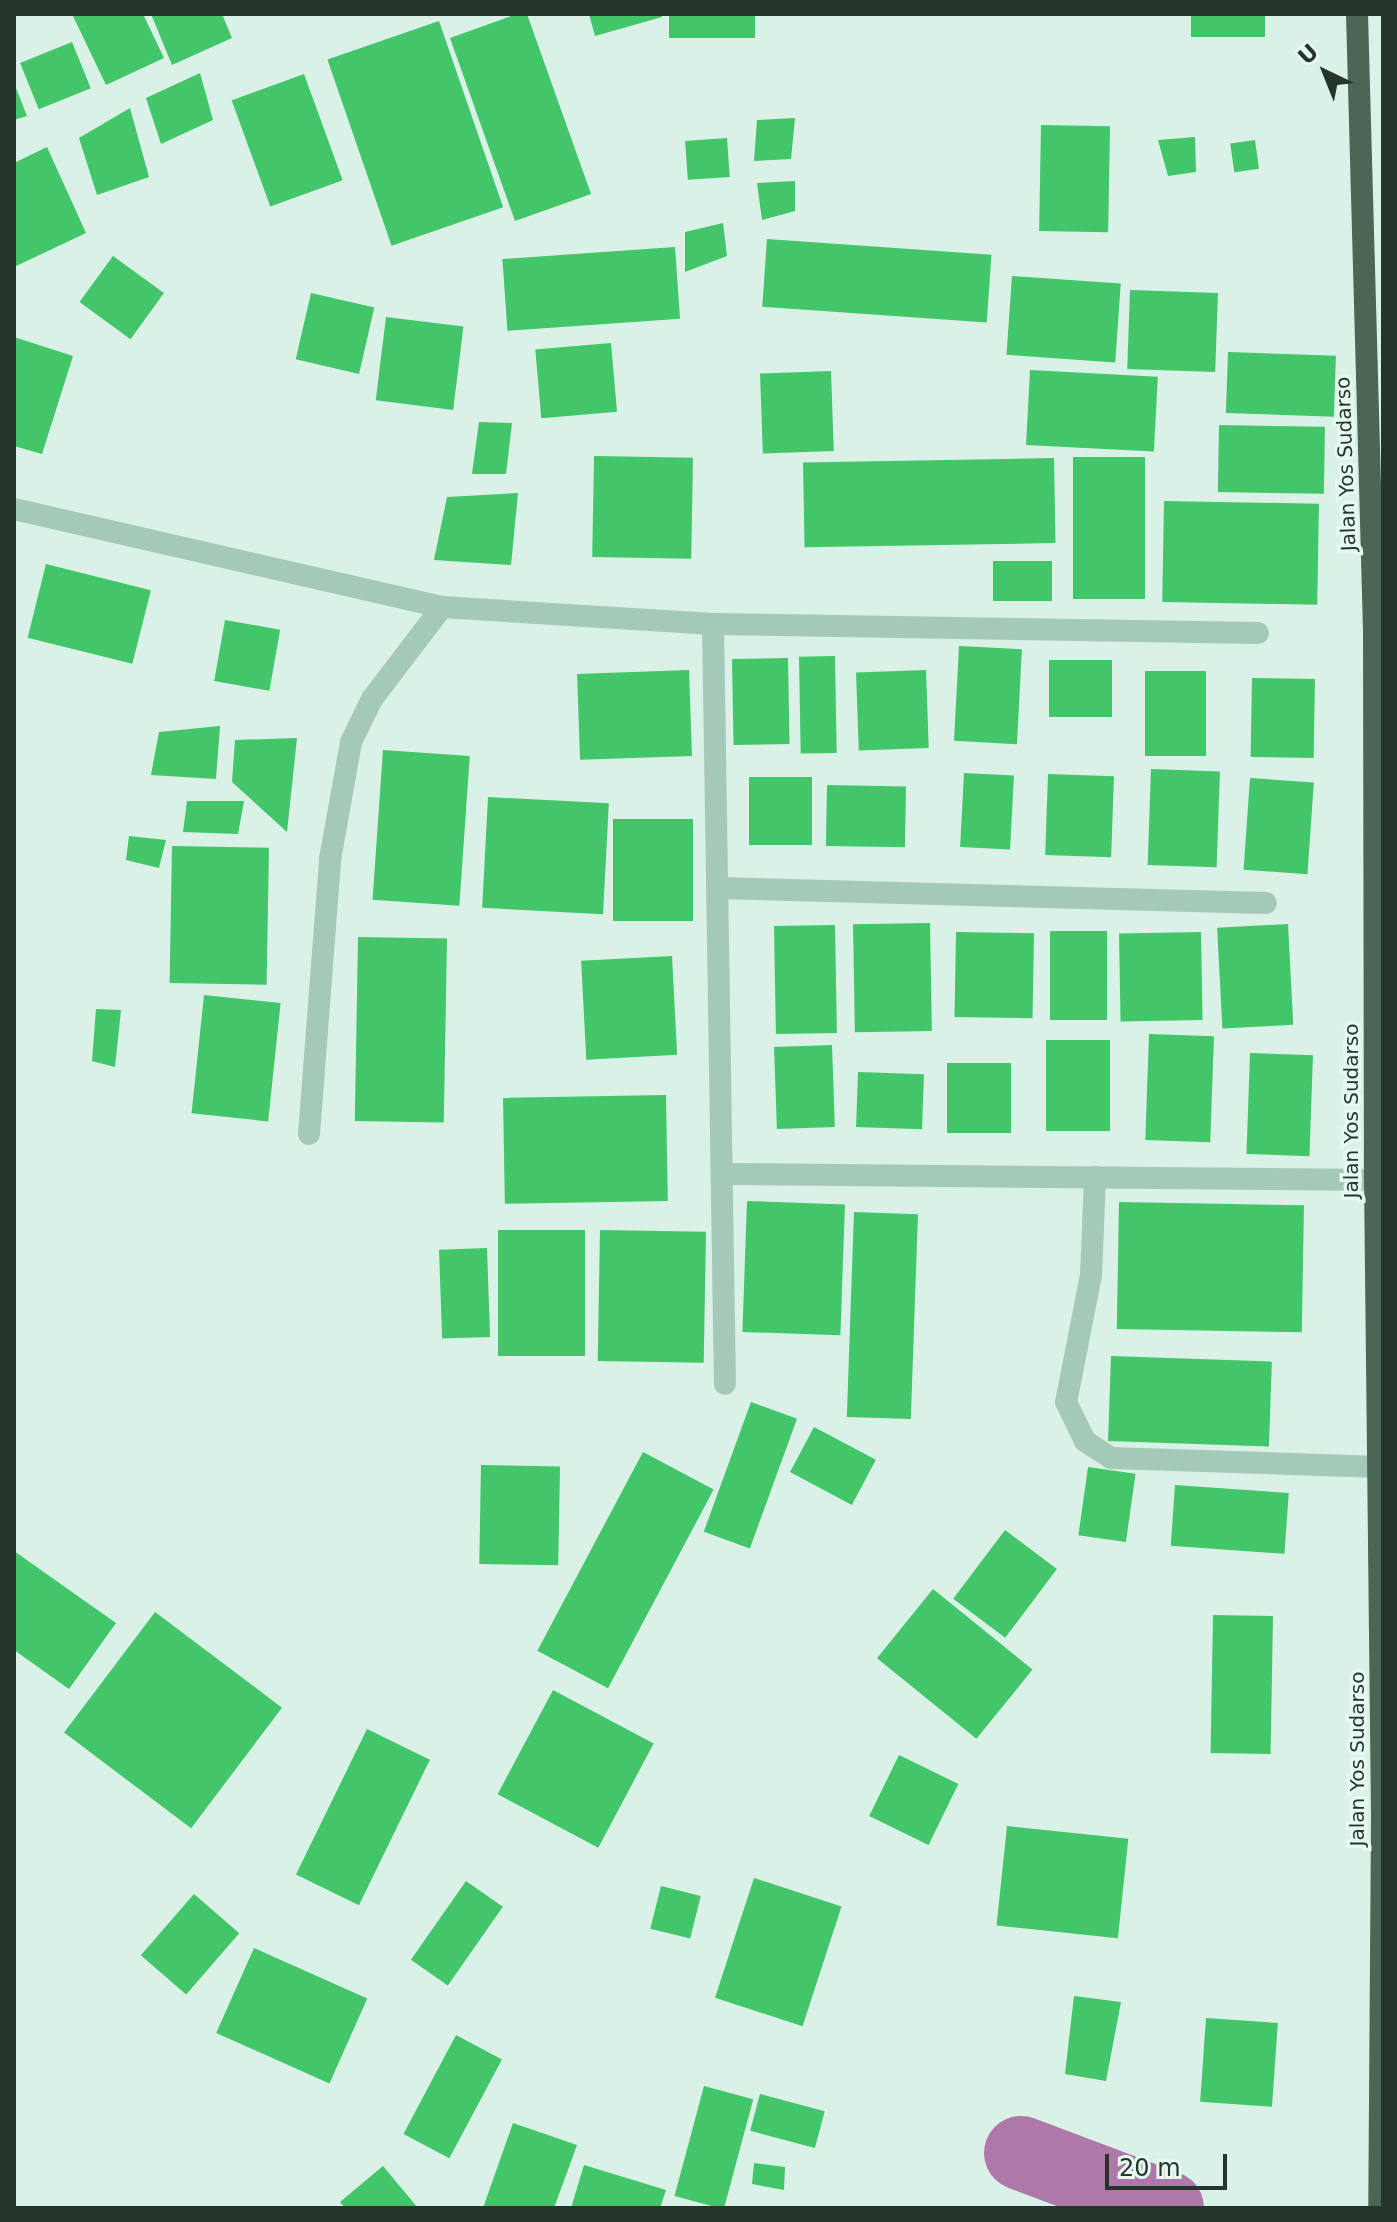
<!DOCTYPE html>
<style>
body{margin:0}
#map{position:relative;width:1397px;height:2222px;overflow:hidden;background:#d9f1e7;font-family:"DejaVu Sans",sans-serif}
div>[style]{position:absolute}
.river>*{height:74px;margin:-37px;padding:0 37px;transform-origin:37px;border-radius:37px;background:#ae79a9}
.building>*{inset:0;background:#43c569;transform-origin:0 0}
.minor>*{height:22px;margin:-11px;padding:0 11px;transform-origin:11px;border-radius:11px;background:#a5c9b7}
.trunk>*{height:22px;margin:-11px;padding:0 11px;transform-origin:11px;border-radius:11px;background:#4b6655}
span{translate:-50% -50%;white-space:nowrap;text-align:center;line-height:1.15;-webkit-text-stroke:7px #e5f9f1;paint-order:stroke}
.street-label{font-size:20px;color:#26352c}
.frame{position:absolute;inset:0;border:16px solid #26352c;pointer-events:none}
.north{position:absolute;left:1285px;top:32px;width:80px;height:80px;-webkit-text-stroke:6px #e5f9f1;paint-order:stroke;rotate:317deg;font-size:22px;font-weight:700;line-height:32px;text-align:center;color:#26352c}
.north::after{content:'';display:block;margin:auto;width:28px;height:36px;background:#26352c;clip-path:polygon(50% 0,100% 100%,50% 72%,0 100%)}
.scale{position:absolute;left:1105px;top:2154px;width:122px;height:36px;box-sizing:border-box;border:4px solid #26352c;border-top:0;padding-left:10px;font-size:24px;line-height:28px;white-space:nowrap;color:#26352c;-webkit-text-stroke:6px #e5f9f1;paint-order:stroke}
</style>
<div id="map">
<div class="river">
<i style="left:1021px;top:2153px;width:156px;rotate:20.6deg"></i>
</div>
<div class="building">
<i style="clip-path:polygon(72px 14px,143px 14px,164px 58px,106px 85px)"></i>
<i style="clip-path:polygon(151px 14px,222px 14px,232px 38px,172px 65px)"></i>
<i style="clip-path:polygon(517px 14px,527px 14px,591px 194px,515px 221px,450px 38px)"></i>
<i style="clip-path:polygon(589px 14px,661px 14px,662px 17px,595px 36px)"></i>
<i style="left:669px;top:14px;width:86px;height:24px"></i>
<i style="left:1191px;top:14px;width:74px;height:23px"></i>
<i style="left:439px;top:21px;width:197px;height:118px;rotate:71deg"></i>
<i style="left:72px;top:42px;width:50px;height:56px;rotate:68deg"></i>
<i style="clip-path:polygon(200px 73px,213px 120px,161px 144px,146px 98px)"></i>
<i style="left:304px;top:74px;width:113px;height:77px;rotate:70deg"></i>
<i style="clip-path:polygon(14px 83px,27px 116px,14px 120px)"></i>
<i style="clip-path:polygon(130px 108px,149px 177px,97px 195px,79px 138px)"></i>
<i style="clip-path:polygon(795px 118px,791px 159px,754px 161px,757px 120px)"></i>
<i style="left:1041px;top:125px;width:69px;height:106px;rotate:1deg"></i>
<i style="clip-path:polygon(1195px 137px,1196px 172px,1168px 176px,1158px 140px)"></i>
<i style="left:727px;top:138px;width:39px;height:42px;rotate:86deg"></i>
<i style="left:1255px;top:140px;width:29px;height:25px;rotate:82deg"></i>
<i style="clip-path:polygon(47px 147px,86px 233px,14px 267px,14px 163px)"></i>
<i style="clip-path:polygon(795px 181px,795px 211px,762px 220px,757px 183px)"></i>
<i style="clip-path:polygon(723px 223px,727px 256px,685px 272px,685px 232px)"></i>
<i style="left:767px;top:239px;width:225px;height:68px;rotate:4deg"></i>
<i style="left:675px;top:247px;width:72px;height:173px;rotate:86deg"></i>
<i style="left:113px;top:256px;width:63px;height:57px;rotate:36deg"></i>
<i style="left:1012px;top:276px;width:109px;height:79px;rotate:4deg"></i>
<i style="left:1130px;top:290px;width:88px;height:79px;rotate:2deg"></i>
<i style="left:311px;top:293px;width:65px;height:68px;rotate:13deg"></i>
<i style="left:386px;top:317px;width:78px;height:84px;rotate:7deg"></i>
<i style="clip-path:polygon(14px 337px,73px 356px,42px 454px,14px 446px)"></i>
<i style="left:611px;top:343px;width:69px;height:76px;rotate:85deg"></i>
<i style="left:1228px;top:352px;width:108px;height:61px;rotate:2deg"></i>
<i style="left:1030px;top:370px;width:128px;height:75px;rotate:3deg"></i>
<i style="left:831px;top:371px;width:80px;height:71px;rotate:88deg"></i>
<i style="clip-path:polygon(479px 422px,512px 423px,506px 474px,472px 474px)"></i>
<i style="left:1219px;top:425px;width:106px;height:67px;rotate:1deg"></i>
<i style="left:594px;top:456px;width:99px;height:101px;rotate:1deg"></i>
<i style="left:1073px;top:457px;width:72px;height:142px"></i>
<i style="left:1054px;top:458px;width:85px;height:251px;rotate:89deg"></i>
<i style="clip-path:polygon(518px 493px,511px 565px,434px 560px,447px 497px)"></i>
<i style="left:1164px;top:501px;width:155px;height:101px;rotate:1deg"></i>
<i style="left:1052px;top:561px;width:40px;height:59px;rotate:90deg"></i>
<i style="left:46px;top:564px;width:108px;height:76px;rotate:14deg"></i>
<i style="left:225px;top:620px;width:56px;height:62px;rotate:10deg"></i>
<i style="left:959px;top:646px;width:63px;height:95px;rotate:3deg"></i>
<i style="left:835px;top:656px;width:97px;height:36px;rotate:89deg"></i>
<i style="left:788px;top:658px;width:86px;height:56px;rotate:89deg"></i>
<i style="left:1049px;top:660px;width:63px;height:57px"></i>
<i style="left:689px;top:670px;width:86px;height:112px;rotate:88deg"></i>
<i style="left:926px;top:670px;width:78px;height:70px;rotate:88deg"></i>
<i style="left:1145px;top:671px;width:61px;height:85px"></i>
<i style="left:1252px;top:678px;width:63px;height:79px;rotate:1deg"></i>
<i style="clip-path:polygon(220px 726px,216px 779px,151px 775px,159px 732px)"></i>
<i style="clip-path:polygon(297px 738px,287px 832px,232px 782px,235px 740px)"></i>
<i style="left:383px;top:750px;width:87px;height:150px;rotate:4deg"></i>
<i style="left:1151px;top:769px;width:69px;height:96px;rotate:2deg"></i>
<i style="left:964px;top:773px;width:50px;height:74px;rotate:3deg"></i>
<i style="left:1048px;top:774px;width:66px;height:81px;rotate:2deg"></i>
<i style="left:749px;top:777px;width:63px;height:68px"></i>
<i style="left:1250px;top:778px;width:64px;height:92px;rotate:4deg"></i>
<i style="left:827px;top:785px;width:79px;height:61px;rotate:1deg"></i>
<i style="left:488px;top:797px;width:121px;height:111px;rotate:3deg"></i>
<i style="clip-path:polygon(187px 801px,244px 801px,238px 834px,183px 832px)"></i>
<i style="left:613px;top:819px;width:80px;height:102px"></i>
<i style="clip-path:polygon(129px 836px,166px 840px,159px 868px,126px 860px)"></i>
<i style="left:172px;top:846px;width:97px;height:137px;rotate:1deg"></i>
<i style="left:930px;top:923px;width:108px;height:77px;rotate:89deg"></i>
<i style="left:1288px;top:924px;width:101px;height:71px;rotate:87deg"></i>
<i style="left:835px;top:925px;width:108px;height:61px;rotate:89deg"></i>
<i style="left:1050px;top:931px;width:57px;height:89px"></i>
<i style="left:956px;top:932px;width:78px;height:85px;rotate:1deg"></i>
<i style="left:1201px;top:932px;width:88px;height:82px;rotate:89deg"></i>
<i style="left:358px;top:937px;width:89px;height:184px;rotate:1deg"></i>
<i style="left:672px;top:956px;width:99px;height:91px;rotate:87deg"></i>
<i style="left:204px;top:995px;width:77px;height:119px;rotate:6deg"></i>
<i style="clip-path:polygon(96px 1009px,121px 1010px,115px 1067px,92px 1061px)"></i>
<i style="left:1149px;top:1034px;width:65px;height:106px;rotate:2deg"></i>
<i style="left:1046px;top:1040px;width:64px;height:91px"></i>
<i style="left:832px;top:1045px;width:82px;height:58px;rotate:88deg"></i>
<i style="left:1250px;top:1053px;width:63px;height:101px;rotate:2deg"></i>
<i style="left:947px;top:1063px;width:64px;height:70px"></i>
<i style="left:858px;top:1072px;width:66px;height:55px;rotate:2deg"></i>
<i style="left:666px;top:1095px;width:106px;height:163px;rotate:89deg"></i>
<i style="left:747px;top:1201px;width:98px;height:131px;rotate:2deg"></i>
<i style="left:1119px;top:1202px;width:185px;height:127px;rotate:1deg"></i>
<i style="left:854px;top:1212px;width:64px;height:205px;rotate:2deg"></i>
<i style="left:498px;top:1230px;width:87px;height:126px"></i>
<i style="left:600px;top:1230px;width:106px;height:131px;rotate:1deg"></i>
<i style="left:487px;top:1248px;width:89px;height:48px;rotate:88deg"></i>
<i style="left:1111px;top:1356px;width:161px;height:85px;rotate:2deg"></i>
<i style="left:751px;top:1402px;width:49px;height:138px;rotate:20deg"></i>
<i style="left:814px;top:1427px;width:70px;height:51px;rotate:28deg"></i>
<i style="left:643px;top:1452px;width:80px;height:225px;rotate:28deg"></i>
<i style="left:481px;top:1465px;width:79px;height:99px;rotate:1deg"></i>
<i style="left:1088px;top:1467px;width:48px;height:69px;rotate:8deg"></i>
<i style="left:1175px;top:1485px;width:114px;height:61px;rotate:4deg"></i>
<i style="left:1005px;top:1530px;width:65px;height:86px;rotate:37deg"></i>
<i style="clip-path:polygon(14px 1551px,116px 1623px,69px 1689px,14px 1650px)"></i>
<i style="left:933px;top:1589px;width:128px;height:89px;rotate:39deg"></i>
<i style="left:155px;top:1612px;width:159px;height:151px;rotate:37deg"></i>
<i style="left:1213px;top:1615px;width:60px;height:138px;rotate:1deg"></i>
<i style="left:553px;top:1690px;width:114px;height:118px;rotate:28deg"></i>
<i style="left:367px;top:1729px;width:70px;height:162px;rotate:26deg"></i>
<i style="left:899px;top:1755px;width:66px;height:68px;rotate:26deg"></i>
<i style="left:1007px;top:1826px;width:122px;height:100px;rotate:6deg"></i>
<i style="left:754px;top:1878px;width:92px;height:126px;rotate:18deg"></i>
<i style="left:466px;top:1881px;width:45px;height:96px;rotate:35deg"></i>
<i style="left:661px;top:1886px;width:41px;height:44px;rotate:14deg"></i>
<i style="left:194px;top:1894px;width:60px;height:81px;rotate:41deg"></i>
<i style="left:254px;top:1948px;width:124px;height:93px;rotate:24deg"></i>
<i style="clip-path:polygon(1074px 1996px,1121px 2002px,1106px 2081px,1065px 2074px)"></i>
<i style="left:1206px;top:2018px;width:72px;height:84px;rotate:4deg"></i>
<i style="left:456px;top:2035px;width:52px;height:112px;rotate:28deg"></i>
<i style="left:704px;top:2086px;width:51px;height:114px;rotate:15deg"></i>
<i style="left:760px;top:2094px;width:67px;height:38px;rotate:15deg"></i>
<i style="clip-path:polygon(513px 2123px,577px 2145px,554px 2208px,483px 2208px)"></i>
<i style="clip-path:polygon(754px 2163px,785px 2167px,784px 2190px,752px 2184px)"></i>
<i style="clip-path:polygon(584px 2165px,666px 2190px,660px 2208px,571px 2208px)"></i>
<i style="clip-path:polygon(383px 2166px,418px 2208px,345px 2208px,340px 2202px)"></i>
</div>
<div class="minor">
<i style="left:14px;top:509px;width:439px;rotate:12.9deg"></i>
<i style="left:442px;top:607px;width:272px;rotate:3.6deg"></i>
<i style="left:713px;top:624px;width:545px;rotate:0.95deg"></i>
<i style="left:713px;top:624px;width:760px;rotate:89.1deg"></i>
<i style="left:718px;top:888px;width:548px;rotate:1.57deg"></i>
<i style="left:309px;top:1134px;width:276px;rotate:-85.6deg"></i>
<i style="left:330px;top:859px;width:119px;rotate:-79.8deg"></i>
<i style="left:351px;top:742px;width:48px;rotate:-64deg"></i>
<i style="left:372px;top:699px;width:116px;rotate:-52.7deg"></i>
<i style="left:724px;top:1174px;width:651px;rotate:0.53deg"></i>
<i style="left:1095px;top:1177px;width:98px;rotate:92.3deg"></i>
<i style="left:1091px;top:1275px;width:129px;rotate:101.1deg"></i>
<i style="left:1066px;top:1402px;width:43px;rotate:64deg"></i>
<i style="left:1085px;top:1441px;width:31px;rotate:33deg"></i>
<i style="left:1111px;top:1458px;width:268px;rotate:1.9deg"></i>
</div>
<div class="trunk">
<i style="left:1357px;top:14px;width:615px;rotate:88.42deg"></i>
<i style="left:1374px;top:629px;width:551px;rotate:89.9deg"></i>
<i style="left:1375px;top:1180px;width:635px;rotate:89.37deg"></i>
<i style="left:1382px;top:1815px;width:393px;rotate:90.4deg"></i>
</div>
<div class="street-label">
<span style="left:1346px;top:464px;rotate:-92deg">Jalan Yos Sudarso</span>
<span style="left:1351px;top:1111px;rotate:-90deg">Jalan Yos Sudarso</span>
<span style="left:1357px;top:1759px;rotate:-90deg">Jalan Yos Sudarso</span>
</div>
<div class="frame"></div>
<div class="north">U</div>
<div class="scale">20 m</div>
</div>
